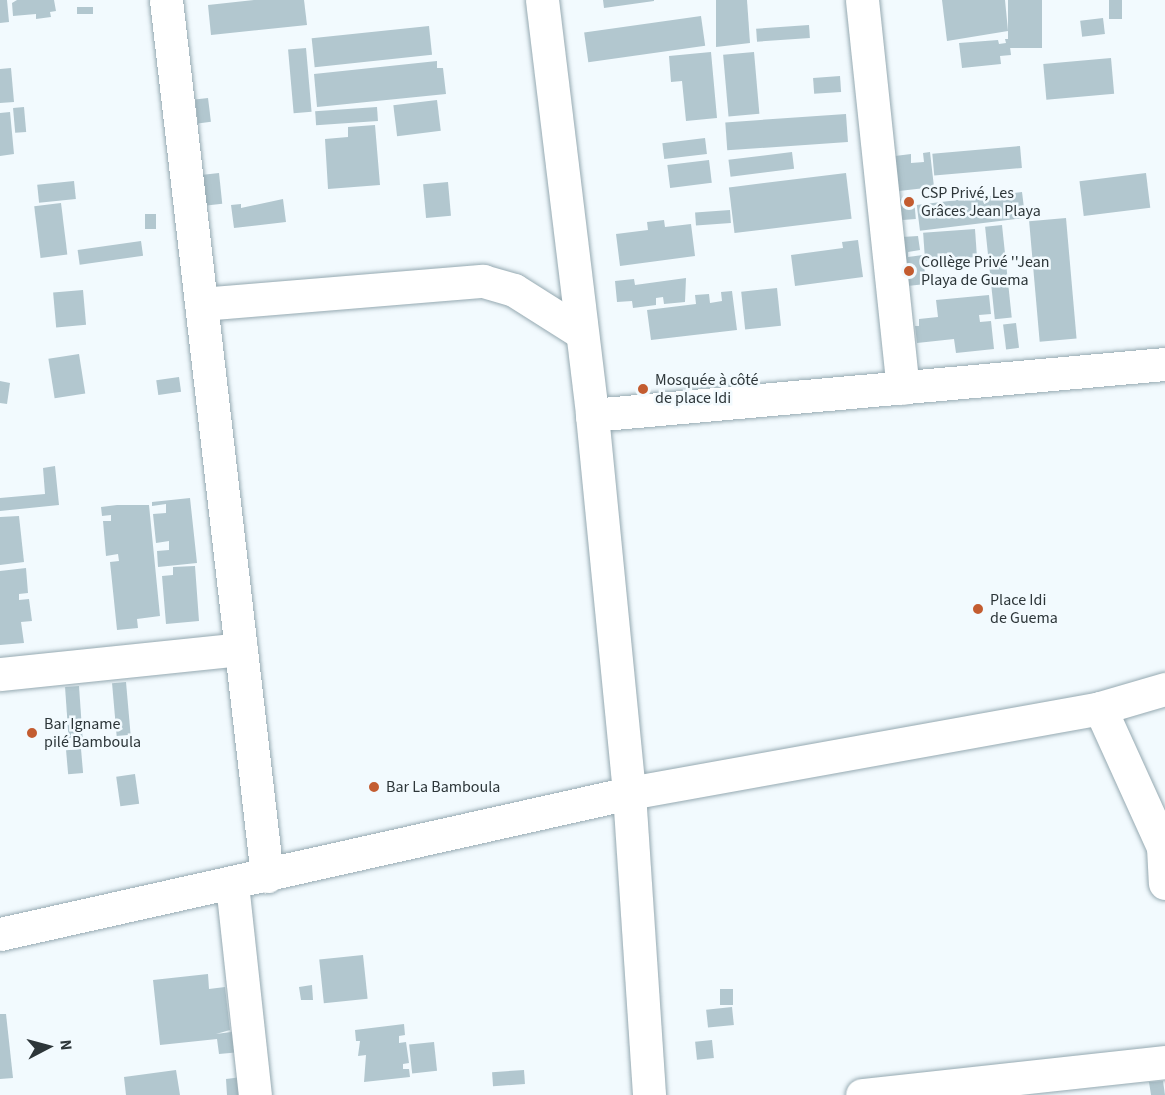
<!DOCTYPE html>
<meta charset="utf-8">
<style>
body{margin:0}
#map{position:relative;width:1165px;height:1095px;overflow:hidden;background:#f2fafe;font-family:"Source Sans 3",sans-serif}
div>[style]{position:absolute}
.building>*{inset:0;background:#b2c7cf;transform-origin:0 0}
.roads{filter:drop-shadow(0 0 2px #95a9b1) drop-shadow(0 0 2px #95a9b1)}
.minor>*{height:33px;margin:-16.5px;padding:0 16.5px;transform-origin:16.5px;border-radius:16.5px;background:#fff}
.dots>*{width:16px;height:16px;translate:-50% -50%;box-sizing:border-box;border:3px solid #f2fafe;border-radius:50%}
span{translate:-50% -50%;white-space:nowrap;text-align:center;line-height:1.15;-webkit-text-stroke:5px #f2fafe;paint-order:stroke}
.poi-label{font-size:16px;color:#2d3639}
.left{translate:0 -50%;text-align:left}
.north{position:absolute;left:18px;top:1017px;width:60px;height:60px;-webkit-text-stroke:4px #f2fafe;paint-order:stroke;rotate:84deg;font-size:16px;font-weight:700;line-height:24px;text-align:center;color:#2d3639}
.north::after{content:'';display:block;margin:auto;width:21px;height:27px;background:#2d3639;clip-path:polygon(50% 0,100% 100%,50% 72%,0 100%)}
</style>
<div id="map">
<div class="building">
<i style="clip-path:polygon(0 0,7px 0,9px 22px,0 23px)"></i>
<i style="clip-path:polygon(17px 0,54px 0,56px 11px,50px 12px,51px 17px,36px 19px,36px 14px,13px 16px,12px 3px)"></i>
<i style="clip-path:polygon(254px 0,304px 0,307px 25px,211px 35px,208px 5px)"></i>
<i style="clip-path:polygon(603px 0,654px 0,654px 1px,604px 8px)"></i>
<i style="clip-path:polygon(716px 0,747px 0,750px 43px,716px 47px)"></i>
<i style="clip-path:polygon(942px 0,1005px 0,1008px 31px,947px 41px)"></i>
<i style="left:1008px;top:0;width:34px;height:48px"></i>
<i style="left:1109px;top:0;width:13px;height:19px"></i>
<i style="left:93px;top:7px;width:7px;height:16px;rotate:90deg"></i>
<i style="left:701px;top:16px;width:30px;height:118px;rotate:82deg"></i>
<i style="left:1103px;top:18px;width:16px;height:23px;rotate:83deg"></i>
<i style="left:809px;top:25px;width:13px;height:53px;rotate:86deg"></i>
<i style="left:429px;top:26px;width:29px;height:118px;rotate:84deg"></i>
<i style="clip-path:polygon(1005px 39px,1009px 39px,1011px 55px,1000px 56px,1001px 64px,962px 68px,959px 43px,998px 40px,999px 44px,1006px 43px)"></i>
<i style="left:306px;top:48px;width:64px;height:18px;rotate:85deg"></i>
<i style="clip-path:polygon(711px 52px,717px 118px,686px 121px,682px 81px,671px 82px,669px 56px)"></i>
<i style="left:754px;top:52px;width:62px;height:31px;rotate:85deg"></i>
<i style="left:1111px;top:58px;width:36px;height:68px;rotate:85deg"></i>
<i style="clip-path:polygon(437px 61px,437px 68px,443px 68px,446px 94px,317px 107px,314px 74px)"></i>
<i style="clip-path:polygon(11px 68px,14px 102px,0 103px,0 69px)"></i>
<i style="left:840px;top:76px;width:16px;height:27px;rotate:86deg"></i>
<i style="left:208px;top:98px;width:24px;height:13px;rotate:83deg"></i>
<i style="left:437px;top:100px;width:31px;height:44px;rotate:83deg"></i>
<i style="left:24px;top:107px;width:25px;height:11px;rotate:85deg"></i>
<i style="left:377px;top:107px;width:14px;height:62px;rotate:86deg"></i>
<i style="clip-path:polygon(10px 112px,14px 154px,0 156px,0 113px)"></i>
<i style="left:846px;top:114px;width:28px;height:121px;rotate:86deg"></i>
<i style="clip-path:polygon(375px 125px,380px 185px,328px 189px,325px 139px,348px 137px,348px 127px)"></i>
<i style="left:705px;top:138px;width:16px;height:43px;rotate:83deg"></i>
<i style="left:1020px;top:146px;width:22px;height:88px;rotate:85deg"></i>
<i style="left:792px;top:152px;width:17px;height:64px;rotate:83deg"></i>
<i style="clip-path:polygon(930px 152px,934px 187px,899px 191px,895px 156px,911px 154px,911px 163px,924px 162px,923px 153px)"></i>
<i style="left:709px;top:160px;width:23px;height:42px;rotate:83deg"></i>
<i style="left:219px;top:173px;width:31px;height:18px;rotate:84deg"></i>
<i style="left:846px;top:173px;width:46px;height:118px;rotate:83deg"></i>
<i style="left:1146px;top:173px;width:35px;height:67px;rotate:83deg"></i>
<i style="left:74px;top:181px;width:18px;height:37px;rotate:84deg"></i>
<i style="left:448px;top:182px;width:34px;height:25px;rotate:85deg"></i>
<i style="left:1022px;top:192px;width:26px;height:106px;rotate:83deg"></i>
<i style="left:914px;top:198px;width:21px;height:16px;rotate:85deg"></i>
<i style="clip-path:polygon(283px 199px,286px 222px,234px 228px,231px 205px,241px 204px,241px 208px)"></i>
<i style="left:61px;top:203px;width:52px;height:27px;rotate:83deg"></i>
<i style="left:730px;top:210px;width:13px;height:35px;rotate:86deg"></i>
<i style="left:145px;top:214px;width:11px;height:15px"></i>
<i style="left:1066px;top:218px;width:121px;height:37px;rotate:85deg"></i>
<i style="clip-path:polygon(664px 220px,665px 227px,691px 224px,695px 256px,620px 266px,616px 234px,648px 230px,647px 222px)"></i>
<i style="left:1002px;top:225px;width:93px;height:17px;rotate:84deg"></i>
<i style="left:975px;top:229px;width:28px;height:52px;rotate:86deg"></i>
<i style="clip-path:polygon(918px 236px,920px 250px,908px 252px,908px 257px,923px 255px,926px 284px,898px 287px,902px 237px)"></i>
<i style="clip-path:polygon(858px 240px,863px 277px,795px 286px,791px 255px,843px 248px,842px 242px)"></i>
<i style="left:141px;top:241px;width:15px;height:64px;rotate:82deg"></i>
<i style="clip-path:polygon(686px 278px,685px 302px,664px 304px,663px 297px,656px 298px,656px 305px,633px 308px,632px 301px,617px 302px,615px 281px,634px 279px,635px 285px)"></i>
<i style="left:777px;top:288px;width:38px;height:36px;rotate:84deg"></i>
<i style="left:83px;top:290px;width:35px;height:30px;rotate:85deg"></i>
<i style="clip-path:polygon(732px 291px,737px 330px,651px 340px,647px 310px,696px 304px,695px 295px,709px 294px,710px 303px,722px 301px,721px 292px)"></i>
<i style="clip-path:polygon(989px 295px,991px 314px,979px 315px,980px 322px,991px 321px,994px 349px,956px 353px,954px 339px,917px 343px,915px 326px,919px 326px,919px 319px,938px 317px,936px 300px)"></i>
<i style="left:1016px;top:323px;width:25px;height:13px;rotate:83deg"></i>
<i style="left:79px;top:354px;width:40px;height:31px;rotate:81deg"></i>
<i style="left:179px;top:377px;width:15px;height:23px;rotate:82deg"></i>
<i style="clip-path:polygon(0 381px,10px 383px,7px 404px,0 403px)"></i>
<i style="clip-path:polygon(55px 466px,59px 505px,0 511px,0 498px,45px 494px,43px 468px)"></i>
<i style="clip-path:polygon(190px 498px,197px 563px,158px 567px,157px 551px,169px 550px,169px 541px,156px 543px,153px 514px,166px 513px,166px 504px,152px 506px,152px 502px)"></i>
<i style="clip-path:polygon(117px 505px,149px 505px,160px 616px,137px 619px,138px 628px,117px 630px,110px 562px,119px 561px,118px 554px,106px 556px,103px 521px,111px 521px,111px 515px,102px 516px,101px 507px)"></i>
<i style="clip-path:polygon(19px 516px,24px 562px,0 565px,0 517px)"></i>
<i style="clip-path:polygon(195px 566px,199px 621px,166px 624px,162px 576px,173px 575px,173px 567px)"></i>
<i style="clip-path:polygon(26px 568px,28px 593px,19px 594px,19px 600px,29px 599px,32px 621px,21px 622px,24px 643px,0 645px,0 571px)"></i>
<i style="left:126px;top:682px;width:53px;height:14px;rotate:85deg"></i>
<i style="left:79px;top:686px;width:51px;height:14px;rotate:86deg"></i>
<i style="left:81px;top:749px;width:24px;height:15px;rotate:85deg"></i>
<i style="left:135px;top:774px;width:30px;height:19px;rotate:82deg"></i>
<i style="left:363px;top:955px;width:44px;height:44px;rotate:84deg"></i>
<i style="clip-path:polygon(208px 974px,209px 989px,225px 987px,230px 1030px,216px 1034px,239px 1031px,241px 1052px,219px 1054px,217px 1039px,160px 1045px,153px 980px)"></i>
<i style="clip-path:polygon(312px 985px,313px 1000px,301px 1000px,299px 987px)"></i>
<i style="left:720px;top:989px;width:13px;height:16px"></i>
<i style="left:732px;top:1007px;width:18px;height:26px;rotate:84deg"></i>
<i style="clip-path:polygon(0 1014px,6px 1014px,13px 1078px,0 1079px)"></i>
<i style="clip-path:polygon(404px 1024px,405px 1035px,399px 1036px,399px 1043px,406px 1042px,409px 1063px,403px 1064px,403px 1069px,409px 1069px,410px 1077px,364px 1082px,366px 1055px,358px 1056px,360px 1041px,356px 1041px,355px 1030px)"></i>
<i style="left:712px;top:1040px;width:18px;height:17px;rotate:84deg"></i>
<i style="left:434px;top:1042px;width:29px;height:25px;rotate:84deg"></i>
<i style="clip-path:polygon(176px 1070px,180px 1095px,126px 1095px,124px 1077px)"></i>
<i style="left:524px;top:1070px;width:14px;height:32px;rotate:86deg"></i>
<i style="clip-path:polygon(242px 1077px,244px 1095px,227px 1095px,226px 1079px)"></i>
<i style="clip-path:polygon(1163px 1081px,1165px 1095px,1151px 1095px,1149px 1082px)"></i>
</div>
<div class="roads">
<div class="minor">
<i style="left:166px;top:0;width:882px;rotate:83.42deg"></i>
<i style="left:542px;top:0;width:418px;rotate:83.1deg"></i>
<i style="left:592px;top:415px;width:380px;rotate:84.4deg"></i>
<i style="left:629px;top:793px;width:303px;rotate:86.2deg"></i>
<i style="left:862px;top:0;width:390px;rotate:84deg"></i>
<i style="left:201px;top:304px;width:283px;rotate:-4.7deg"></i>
<i style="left:483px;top:281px;width:32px;rotate:16deg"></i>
<i style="left:514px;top:290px;width:80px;rotate:32.3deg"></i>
<i style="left:592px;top:415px;width:575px;rotate:-5.09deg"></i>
<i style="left:0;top:674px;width:242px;rotate:-5.9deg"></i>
<i style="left:1100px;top:708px;width:153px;rotate:65.6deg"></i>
<i style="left:1163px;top:847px;width:36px;rotate:87deg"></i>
<i style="left:232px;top:884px;width:212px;rotate:83.8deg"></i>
<i style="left:0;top:934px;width:645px;rotate:-12.63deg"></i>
<i style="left:629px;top:793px;width:479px;rotate:-10.2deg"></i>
<i style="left:1100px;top:708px;width:68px;rotate:-16.3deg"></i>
<i style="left:862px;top:1095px;width:305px;rotate:-6.2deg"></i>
</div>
</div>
<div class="dots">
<i style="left:909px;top:202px;background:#c35c30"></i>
<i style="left:909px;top:271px;background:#c35c30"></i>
<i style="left:643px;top:389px;background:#c35c30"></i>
<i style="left:978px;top:609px;background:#c35c30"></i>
<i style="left:32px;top:733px;background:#c35c30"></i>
<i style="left:374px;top:787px;background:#c35c30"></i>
</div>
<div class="poi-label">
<span class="left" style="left:921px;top:202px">CSP Privé, Les<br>Grâces Jean Playa</span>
<span class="left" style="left:921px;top:271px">Collège Privé ''Jean<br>Playa de Guema</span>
<span class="left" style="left:655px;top:389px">Mosquée à côté<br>de place Idi</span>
<span class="left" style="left:990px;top:609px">Place Idi<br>de Guema</span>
<span class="left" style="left:44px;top:733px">Bar Igname<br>pilé Bamboula</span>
<span class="left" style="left:386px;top:787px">Bar La Bamboula</span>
</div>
<div class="north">N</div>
</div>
